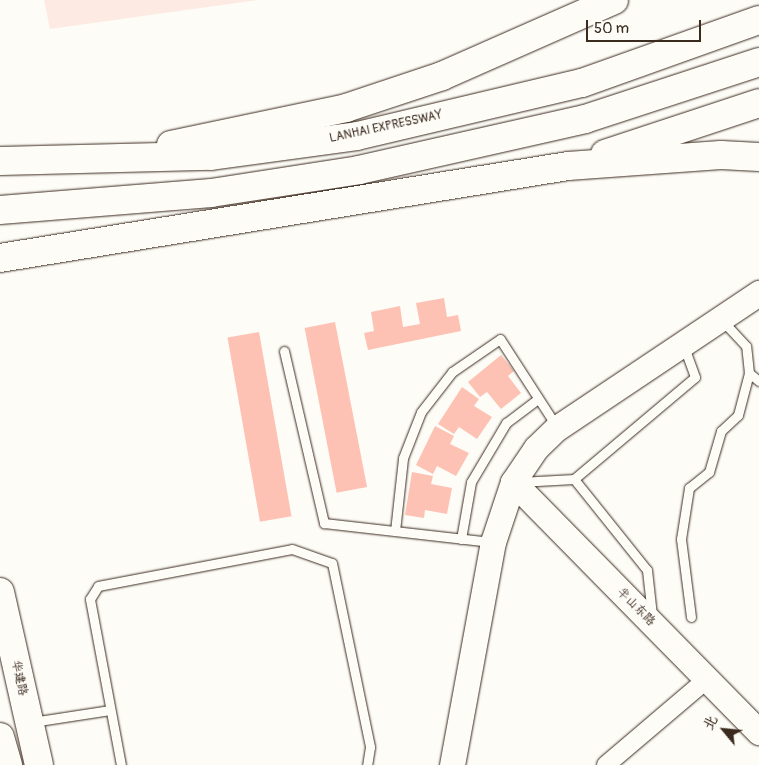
<!DOCTYPE html>
<meta charset="utf-8">
<style>
body{margin:0}
#map{position:relative;width:759px;height:765px;overflow:hidden;background:#fdfcf7;font-family:Pangolin,"LXGW WenKai TC",sans-serif}
div>[style]{position:absolute}
.built>*{inset:0;background:#fdebe3}
.building>*{inset:0;background:#fdc2b4;transform-origin:0 0}
.roads{filter:drop-shadow(0 0 1px #3b2a1e) drop-shadow(0 0 1px #3b2a1e)}
.lane>*{height:9px;margin:-4.5px;padding:0 4.5px;transform-origin:4.5px;border-radius:4.5px;background:#fdfcf7}
.street>*{height:18px;margin:-9px;padding:0 9px;transform-origin:9px;border-radius:9px;background:#fdfcf7}
.secondary>*{height:25px;margin:-12.5px;padding:0 12.5px;transform-origin:12.5px;border-radius:12.5px;background:#fdfcf7}
.primary>*{height:28px;margin:-14px;padding:0 14px;transform-origin:14px;border-radius:14px;background:#fdfcf7}
.highway>*{height:28px;margin:-14px;padding:0 14px;transform-origin:14px;border-radius:14px;background:#fdfcf7}
span{translate:-50% -50%;white-space:nowrap;text-align:center;line-height:1.15;-webkit-text-stroke:4px #fdfcf7;paint-order:stroke}
.street-label{font-size:12px;color:#3b2a1e}
.north{position:absolute;left:699px;top:705px;width:50px;height:50px;-webkit-text-stroke:4px #fdfcf7;paint-order:stroke;rotate:298deg;font-size:14px;font-weight:700;line-height:20px;text-align:center;color:#3b2a1e}
.north::after{content:'';display:block;margin:auto;width:18px;height:22px;background:#3b2a1e;clip-path:polygon(50% 0,100% 100%,50% 72%,0 100%)}
.scale{position:absolute;left:586px;top:20px;width:115px;height:22px;box-sizing:border-box;border:2px solid #3b2a1e;border-top:0;padding-left:6px;font-size:15px;line-height:18px;white-space:nowrap;color:#3b2a1e;-webkit-text-stroke:4px #fdfcf7;paint-order:stroke}
</style>
<div id="map">
<div class="built">
<i style="clip-path:polygon(44px 0,258px 0,50px 29px)"></i>
</div>
<div class="building">
<i style="clip-path:polygon(444px 298px,447px 317px,458px 315px,461px 331px,368px 350px,364px 333px,374px 331px,371px 312px,400px 306px,403px 327px,420px 324px,416px 303px)"></i>
<i style="left:335px;top:322px;width:168px;height:31px;rotate:79deg"></i>
<i style="left:259px;top:332px;width:187px;height:32px;rotate:80deg"></i>
<i style="clip-path:polygon(501px 355px,514px 371px,508px 376px,521px 393px,501px 409px,487px 392px,480px 397px,468px 382px)"></i>
<i style="clip-path:polygon(462px 387px,479px 399px,474px 406px,492px 417px,477px 439px,459px 427px,454px 434px,438px 424px)"></i>
<i style="clip-path:polygon(435px 426px,454px 436px,450px 444px,469px 453px,456px 476px,437px 466px,433px 474px,416px 465px)"></i>
<i style="clip-path:polygon(412px 472px,433px 476px,431px 484px,452px 488px,447px 514px,425px 510px,424px 518px,405px 515px)"></i>
</div>
<div class="roads">
<div class="lane">
<i style="left:284px;top:351px;width:177px;rotate:76.9deg"></i>
<i style="left:324px;top:523px;width:168px;rotate:6.5deg"></i>
<i style="left:749px;top:373px;width:13px;rotate:39deg"></i>
<i style="left:574px;top:479px;width:117px;rotate:51.3deg"></i>
<i style="left:647px;top:570px;width:45px;rotate:83.7deg"></i>
<i style="left:519px;top:482px;width:55px;rotate:-3.1deg"></i>
<i style="left:574px;top:479px;width:158px;rotate:-40.1deg"></i>
<i style="left:695px;top:377px;width:33px;rotate:-110deg"></i>
<i style="left:395px;top:531px;width:73px;rotate:-83.7deg"></i>
<i style="left:403px;top:458px;width:49px;rotate:-68.6deg"></i>
<i style="left:421px;top:412px;width:51px;rotate:-52.2deg"></i>
<i style="left:452px;top:372px;width:58px;rotate:-34.5deg"></i>
<i style="left:500px;top:339px;width:105px;rotate:57.1deg"></i>
<i style="left:461px;top:539px;width:58px;rotate:-80deg"></i>
<i style="left:471px;top:482px;width:69px;rotate:-59.3deg"></i>
<i style="left:506px;top:423px;width:40px;rotate:-37deg"></i>
<i style="left:691px;top:617px;width:79px;rotate:-97.3deg"></i>
<i style="left:681px;top:539px;width:52px;rotate:-81.1deg"></i>
<i style="left:689px;top:488px;width:26px;rotate:-39deg"></i>
<i style="left:709px;top:472px;width:43px;rotate:-73.7deg"></i>
<i style="left:721px;top:431px;width:23px;rotate:-43deg"></i>
<i style="left:738px;top:415px;width:43px;rotate:-75.3deg"></i>
<i style="left:749px;top:373px;width:27px;rotate:-96deg"></i>
<i style="left:746px;top:346px;width:34px;rotate:-133deg"></i>
<i style="left:32px;top:722px;width:79px;rotate:-8.7deg"></i>
<i style="left:121px;top:765px;width:169px;rotate:-100.6deg"></i>
<i style="left:90px;top:599px;width:15px;rotate:-58deg"></i>
<i style="left:98px;top:586px;width:197px;rotate:-10.8deg"></i>
<i style="left:292px;top:549px;width:42px;rotate:19.3deg"></i>
<i style="left:332px;top:563px;width:188px;rotate:78.3deg"></i>
<i style="left:370px;top:747px;width:18px;rotate:99deg"></i>
</div>
<div class="street">
<i style="left:606px;top:765px;width:133px;rotate:-40.4deg"></i>
</div>
<div class="secondary">
<i style="left:513px;top:482px;width:351px;rotate:45.5deg"></i>
<i style="left:452px;top:765px;width:227px;rotate:-79.6deg"></i>
<i style="left:493px;top:542px;width:63px;rotate:-71.6deg"></i>
<i style="left:513px;top:482px;width:41px;rotate:-55.9deg"></i>
<i style="left:536px;top:448px;width:29px;rotate:-44deg"></i>
<i style="left:557px;top:428px;width:243px;rotate:-33.8deg"></i>
</div>
<div class="primary">
<i style="left:0;top:592px;width:177px;rotate:77.3deg"></i>
<i style="left:0;top:737px;width:29px;rotate:74deg"></i>
</div>
<div class="highway">
<i style="left:171px;top:145px;width:179px;rotate:-11.9deg"></i>
<i style="left:346px;top:108px;width:101px;rotate:-18.4deg"></i>
<i style="left:442px;top:76px;width:188px;rotate:-23.8deg"></i>
<i style="left:605px;top:154px;width:162px;rotate:-18.3deg"></i>
<i style="left:0;top:161px;width:211px;rotate:-1.4deg"></i>
<i style="left:211px;top:156px;width:147px;rotate:-7.8deg"></i>
<i style="left:357px;top:136px;width:231px;rotate:-13.3deg"></i>
<i style="left:582px;top:83px;width:188px;rotate:-19.6deg"></i>
<i style="left:0;top:210px;width:212px;rotate:-4.6deg"></i>
<i style="left:211px;top:193px;width:150px;rotate:-8.8deg"></i>
<i style="left:359px;top:170px;width:232px;rotate:-12.7deg"></i>
<i style="left:585px;top:119px;width:183px;rotate:-18.1deg"></i>
<i style="left:0;top:258px;width:575px;rotate:-9.2deg"></i>
<i style="left:568px;top:166px;width:153px;rotate:-4.1deg"></i>
<i style="left:721px;top:155px;width:38px;rotate:3deg"></i>
</div>
</div>
<div class="street-label">
<span style="left:386px;top:127px;rotate:-12deg">LANHAI EXPRESSWAY</span>
<span style="left:636px;top:607px;rotate:45deg">半山东路</span>
<span style="left:19px;top:678px;rotate:77deg">华建路</span>
</div>
<div class="north">北</div>
<div class="scale">50 m</div>
</div>
